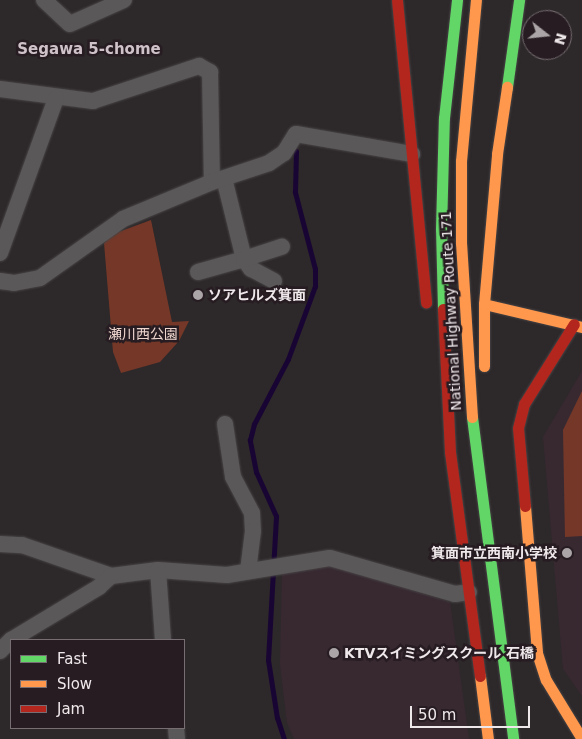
<!DOCTYPE html>
<meta charset="utf-8">
<style>
body{margin:0}
#map{position:relative;width:582px;height:739px;overflow:hidden;background:#2d282a;font-family:"DejaVu Sans","Noto Sans JP",sans-serif}
div>[style]{position:absolute}
.built>*{inset:0;background:#382931}
.green>*{inset:0;background:#753828}
.stream>*{height:5px;margin:-2.5px;padding:0 2.5px;transform-origin:2.5px;border-radius:2.5px;background:#190533}
.roads{filter:drop-shadow(0 0 1px #474445) drop-shadow(0 0 1px #474445)}
.street>*{height:16px;margin:-8px;padding:0 8px;transform-origin:8px;border-radius:8px;background:#5b5859}
.fast>*{height:11px;margin:-5.5px;padding:0 5.5px;transform-origin:5.5px;border-radius:5.5px;background:#63d668}
.slow>*{height:11px;margin:-5.5px;padding:0 5.5px;transform-origin:5.5px;border-radius:5.5px;background:#ff974d}
.jam>*{height:11px;margin:-5.5px;padding:0 5.5px;transform-origin:5.5px;border-radius:5.5px;background:#b3261e}
.dots>*{width:14px;height:14px;translate:-50% -50%;box-sizing:border-box;border:2px solid #261c21;border-radius:50%}
span{translate:-50% -50%;white-space:nowrap;text-align:center;line-height:1.15;-webkit-text-stroke:5px #261c21;paint-order:stroke}
.poi-label{font-size:14px;color:#efe8eb;font-weight:700}
.left{translate:0 -50%;text-align:left}
.right{translate:-100% -50%;text-align:right}
.street-label{font-size:14px;color:#efe8eb}
.park-label{font-size:14px;color:#eed5ce}
.neighbourhood-label{font-size:15px;color:#d0c2c9;font-weight:700}
.legend{position:absolute;left:10px;top:639px;width:175px;height:90px;box-sizing:border-box;background:#261c21;border:1px solid #766e72;margin:0;padding:6px 9px;list-style:none;font-size:15px;color:#efe8eb}
.legend li{display:flex;align-items:center;gap:10px;height:25px}
.legend b{width:25px;border:1px solid #766e72}
.north{position:absolute;left:522px;top:10px;width:50px;height:50px;box-sizing:border-box;background:#261c21;border:1px solid #766e72;border-radius:50%;rotate:106deg;font-size:14px;font-weight:700;line-height:20px;text-align:center;color:#efe8eb}
.north::after{content:'';display:block;margin:auto;width:18px;height:22px;background:#aba5a7;clip-path:polygon(50% 0,100% 100%,50% 72%,0 100%)}
.scale{position:absolute;left:410px;top:706px;width:120px;height:22px;box-sizing:border-box;border:2px solid #efe8eb;border-top:0;padding-left:6px;font-size:15px;line-height:18px;white-space:nowrap;color:#efe8eb;-webkit-text-stroke:4px #261c21;paint-order:stroke}
</style>
<div id="map">
<div class="built">
<i style="clip-path:polygon(582px 371px,582px 696px,563px 669px,543px 437px)"></i>
<i style="clip-path:polygon(326px 564px,450px 602px,469px 739px,294px 739px,287px 723px,280px 664px,282px 572px)"></i>
</div>
<div class="green">
<i style="clip-path:polygon(151px 220px,172px 322px,189px 321px,179px 341px,160px 362px,121px 373px,113px 352px,104px 243px,113px 234px)"></i>
<i style="clip-path:polygon(582px 391px,582px 536px,565px 537px,563px 430px)"></i>
</div>
<div class="stream">
<i style="left:284px;top:739px;width:22px;rotate:-108deg"></i>
<i style="left:277px;top:718px;width:59px;rotate:-98.8deg"></i>
<i style="left:268px;top:660px;width:144px;rotate:-86.8deg"></i>
<i style="left:276px;top:516px;width:48px;rotate:-114.4deg"></i>
<i style="left:256px;top:472px;width:33px;rotate:-101deg"></i>
<i style="left:250px;top:440px;width:16px;rotate:-76deg"></i>
<i style="left:254px;top:424px;width:73px;rotate:-62.4deg"></i>
<i style="left:288px;top:359px;width:78px;rotate:-69.7deg"></i>
<i style="left:315px;top:286px;width:17px;rotate:-90deg"></i>
<i style="left:315px;top:269px;width:80px;rotate:-104.6deg"></i>
<i style="left:295px;top:192px;width:41px;rotate:-88.6deg"></i>
</div>
<div class="roads">
<div class="street">
<i style="left:44px;top:0;width:35px;rotate:43deg"></i>
<i style="left:70px;top:24px;width:59px;rotate:-24deg"></i>
<i style="left:0;top:89px;width:94px;rotate:7.4deg"></i>
<i style="left:93px;top:101px;width:112px;rotate:-18.3deg"></i>
<i style="left:199px;top:66px;width:13px;rotate:29deg"></i>
<i style="left:210px;top:72px;width:110px;rotate:89deg"></i>
<i style="left:0;top:253px;width:165px;rotate:-70.1deg"></i>
<i style="left:198px;top:272px;width:48px;rotate:-15.8deg"></i>
<i style="left:244px;top:259px;width:83px;rotate:-103.9deg"></i>
<i style="left:0;top:281px;width:14px;rotate:8deg"></i>
<i style="left:14px;top:283px;width:26px;rotate:-11deg"></i>
<i style="left:40px;top:278px;width:102px;rotate:-35.4deg"></i>
<i style="left:123px;top:219px;width:96px;rotate:-22.6deg"></i>
<i style="left:212px;top:182px;width:60px;rotate:-18.4deg"></i>
<i style="left:269px;top:163px;width:18px;rotate:-34deg"></i>
<i style="left:284px;top:153px;width:22px;rotate:-58deg"></i>
<i style="left:296px;top:134px;width:118px;rotate:9.8deg"></i>
<i style="left:274px;top:281px;width:26px;rotate:-152deg"></i>
<i style="left:251px;top:269px;width:12px;rotate:-125deg"></i>
<i style="left:244px;top:259px;width:40px;rotate:-18deg"></i>
<i style="left:225px;top:424px;width:54px;rotate:81.4deg"></i>
<i style="left:233px;top:477px;width:41px;rotate:62.2deg"></i>
<i style="left:252px;top:513px;width:18px;rotate:87deg"></i>
<i style="left:253px;top:531px;width:40px;rotate:97.1deg"></i>
<i style="left:0;top:544px;width:22px;rotate:3deg"></i>
<i style="left:22px;top:545px;width:94px;rotate:19.2deg"></i>
<i style="left:111px;top:576px;width:47px;rotate:-7.3deg"></i>
<i style="left:158px;top:570px;width:69px;rotate:4.1deg"></i>
<i style="left:227px;top:575px;width:104px;rotate:-9.4deg"></i>
<i style="left:330px;top:558px;width:130px;rotate:16.1deg"></i>
<i style="left:455px;top:594px;width:14px;rotate:-8deg"></i>
<i style="left:158px;top:570px;width:70px;rotate:85.9deg"></i>
<i style="left:11px;top:640px;width:103px;rotate:-31.1deg"></i>
<i style="left:99px;top:587px;width:16px;rotate:-43deg"></i>
<i style="left:0;top:651px;width:16px;rotate:-45deg"></i>
<i style="left:176px;top:728px;width:11px;rotate:85deg"></i>
</div>
<div class="fast">
<i style="left:507px;top:87px;width:88px;rotate:-82.1deg"></i>
<i style="left:443px;top:309px;width:80px;rotate:-91.4deg"></i>
<i style="left:441px;top:229px;width:111px;rotate:-88.5deg"></i>
<i style="left:444px;top:118px;width:119px;rotate:-83.7deg"></i>
<i style="left:472px;top:417px;width:325px;rotate:82.7deg"></i>
</div>
<div class="slow">
<i style="left:484px;top:304px;width:101px;rotate:13.2deg"></i>
<i style="left:484px;top:366px;width:62px;rotate:-90deg"></i>
<i style="left:484px;top:304px;width:151px;rotate:-85deg"></i>
<i style="left:497px;top:154px;width:68px;rotate:-81.5deg"></i>
<i style="left:472px;top:417px;width:174px;rotate:-93.6deg"></i>
<i style="left:461px;top:243px;width:82px;rotate:-90deg"></i>
<i style="left:461px;top:161px;width:162px;rotate:-84.7deg"></i>
<i style="left:525px;top:506px;width:147px;rotate:85.3deg"></i>
<i style="left:537px;top:653px;width:28px;rotate:72deg"></i>
<i style="left:546px;top:680px;width:69px;rotate:58.6deg"></i>
<i style="left:480px;top:676px;width:64px;rotate:82.8deg"></i>
</div>
<div class="jam">
<i style="left:397px;top:0;width:304px;rotate:84.5deg"></i>
<i style="left:443px;top:309px;width:143px;rotate:87.2deg"></i>
<i style="left:450px;top:452px;width:226px;rotate:82.4deg"></i>
<i style="left:525px;top:506px;width:78px;rotate:-95.1deg"></i>
<i style="left:518px;top:428px;width:25px;rotate:-76deg"></i>
<i style="left:524px;top:404px;width:94px;rotate:-58deg"></i>
</div>
</div>
<div class="dots">
<i style="left:198px;top:295px;background:#aba5a7"></i>
<i style="left:567px;top:553px;background:#aba5a7"></i>
<i style="left:334px;top:653px;background:#aba5a7"></i>
</div>
<div class="poi-label">
<span class="left" style="left:208px;top:295px">ソアヒルズ箕面</span>
<span class="right" style="left:557px;top:553px">箕面市立西南小学校</span>
<span class="left" style="left:344px;top:653px">KTVスイミングスクール 石橋</span>
</div>
<div class="street-label">
<span style="left:451px;top:311px;rotate:-93deg">National Highway Route 171</span>
</div>
<div class="park-label">
<span style="left:143px;top:334px">瀬川西公園</span>
</div>
<div class="neighbourhood-label">
<span style="left:89px;top:50px">Segawa 5-chome</span>
</div>
<ul class="legend">
<li><b style="height:6px;background:#63d668"></b>Fast</li>
<li><b style="height:6px;background:#ff974d"></b>Slow</li>
<li><b style="height:6px;background:#b3261e"></b>Jam</li>
</ul>
<div class="north">N</div>
<div class="scale">50 m</div>
</div>
